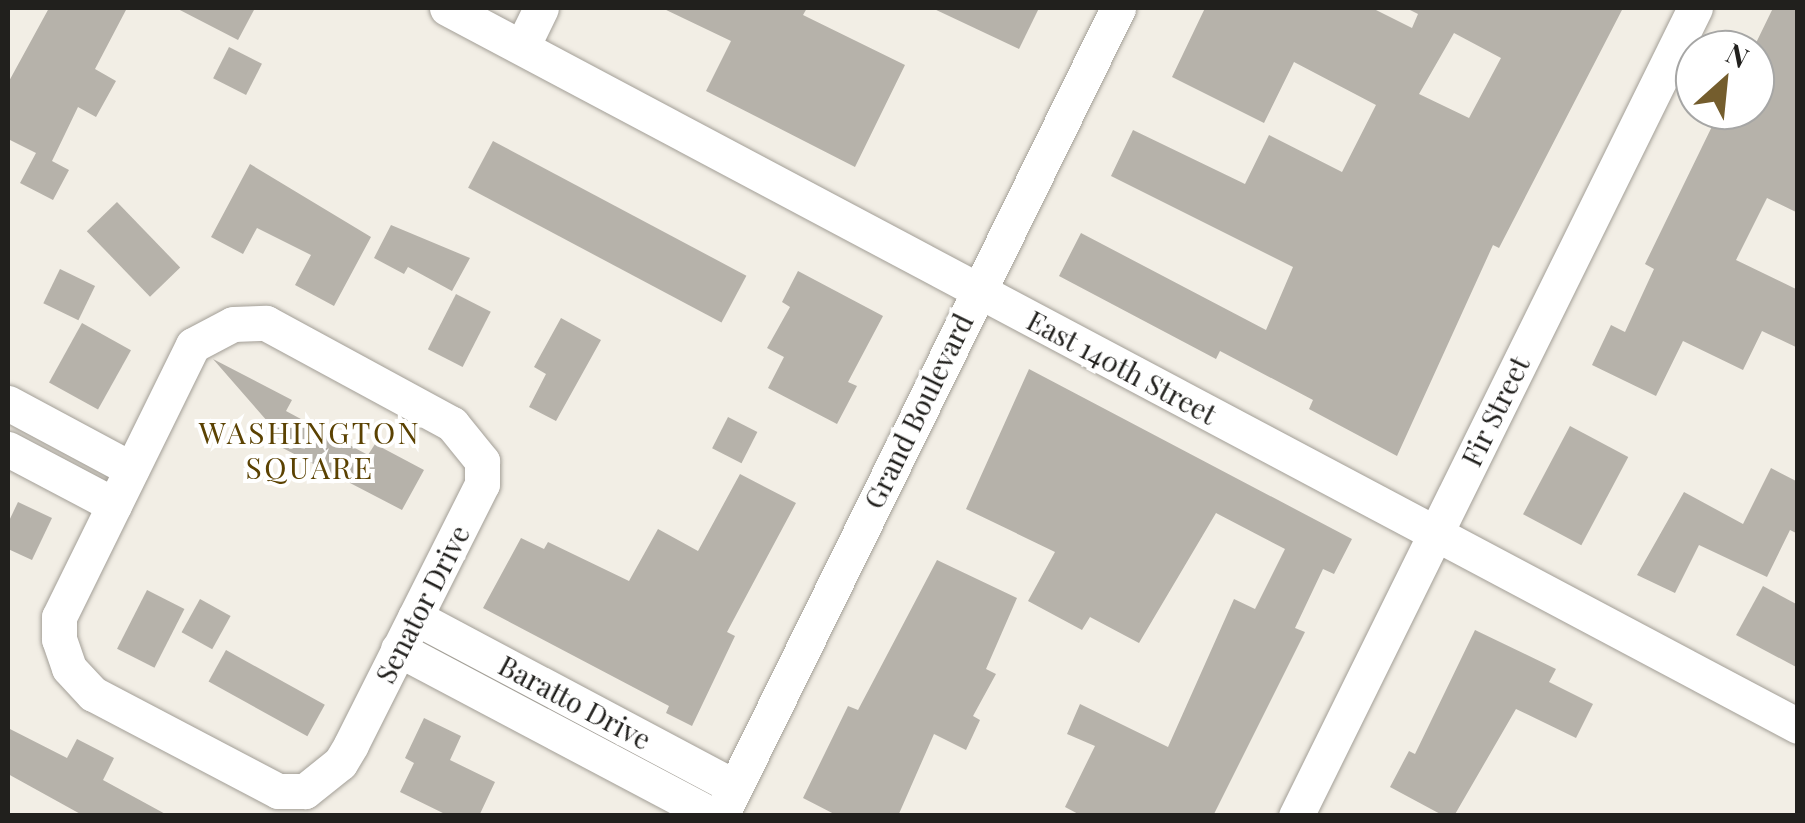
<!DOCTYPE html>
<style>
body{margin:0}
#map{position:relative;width:1805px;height:823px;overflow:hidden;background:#f2eee5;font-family:"Playfair Display",serif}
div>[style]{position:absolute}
.building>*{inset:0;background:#b6b2aa;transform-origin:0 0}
.roads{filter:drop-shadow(0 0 2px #a39f97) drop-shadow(0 0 2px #a39f97)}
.minor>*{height:35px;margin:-17.5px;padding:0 17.5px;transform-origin:17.5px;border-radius:17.5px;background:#fff}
span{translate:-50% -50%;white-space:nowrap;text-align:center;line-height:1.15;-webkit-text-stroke:8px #fff;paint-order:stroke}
.street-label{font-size:28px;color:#21201d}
.neighbourhood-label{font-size:30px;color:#5b4202;letter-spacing:2.5px}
.frame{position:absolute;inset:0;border:10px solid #21201d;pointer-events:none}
.north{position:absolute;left:1675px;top:30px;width:100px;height:100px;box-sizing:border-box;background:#fff;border:2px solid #a6a6a5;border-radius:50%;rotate:27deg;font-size:28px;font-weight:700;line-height:40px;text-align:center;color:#21201d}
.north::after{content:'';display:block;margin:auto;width:35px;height:45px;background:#745d2d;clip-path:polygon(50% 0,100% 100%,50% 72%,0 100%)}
</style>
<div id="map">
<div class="building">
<i style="clip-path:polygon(49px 8px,127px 8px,95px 69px,116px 81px,96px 117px,78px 107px,52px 161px,69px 170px,53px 200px,20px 183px,36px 153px,8px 139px,8px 83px)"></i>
<i style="clip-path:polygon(176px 8px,255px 8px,238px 40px)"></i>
<i style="clip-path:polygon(662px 8px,807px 8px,803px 15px,905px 65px,855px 167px,706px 91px,731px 41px)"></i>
<i style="clip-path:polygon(932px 8px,1039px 8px,1019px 49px)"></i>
<i style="clip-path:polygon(evenodd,1205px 8px,1372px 8px,1412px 28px,1418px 14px,1406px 8px,1623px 8px,1499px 248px,1493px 245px,1397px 456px,1309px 409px,1313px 400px,1220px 351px,1216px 359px,1059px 276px,1081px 233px,1266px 330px,1293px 267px,1111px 176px,1133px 130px,1245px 184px,1269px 135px,1342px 172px,1376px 105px,1294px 62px,1264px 123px,1172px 77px,1205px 8px,1454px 33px,1501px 58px,1469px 118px,1419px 94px,1454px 33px)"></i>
<i style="clip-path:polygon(1773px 8px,1798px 8px,1798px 213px,1767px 198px,1736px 260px,1798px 290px,1798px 348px,1762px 331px,1743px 370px,1683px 341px,1656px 396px,1592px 365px,1611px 325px,1625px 332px,1654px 269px,1645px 264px,1720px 110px,1755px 110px,1755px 45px)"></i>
<i style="left:229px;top:47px;width:37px;height:35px;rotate:27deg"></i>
<i style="left:493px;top:141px;width:287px;height:53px;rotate:28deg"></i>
<i style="clip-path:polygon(250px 164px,371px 237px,334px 306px,295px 285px,311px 255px,257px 228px,243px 254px,211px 237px)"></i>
<i style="left:117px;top:202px;width:91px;height:42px;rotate:46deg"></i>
<i style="clip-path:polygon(391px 225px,470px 258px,452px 291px,408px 267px,404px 274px,374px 258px)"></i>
<i style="left:60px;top:269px;width:39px;height:38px;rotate:26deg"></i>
<i style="clip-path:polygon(798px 271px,883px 316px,848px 382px,857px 386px,837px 424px,768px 388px,784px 357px,767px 348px,790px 307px,782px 302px)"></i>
<i style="left:456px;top:294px;width:39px;height:62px;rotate:27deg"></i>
<i style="clip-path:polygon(561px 318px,601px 340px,556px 421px,529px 407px,546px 374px,534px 367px)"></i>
<i style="left:82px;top:323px;width:56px;height:68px;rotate:29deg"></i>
<i style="clip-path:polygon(213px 359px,292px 400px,286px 411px,368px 455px,375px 444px,424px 470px,402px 510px,275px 444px,281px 437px)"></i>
<i style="clip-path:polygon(1029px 369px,1352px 539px,1334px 574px,1323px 569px,1295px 628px,1305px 632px,1213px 816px,1082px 816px,1065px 807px,1095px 746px,1067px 734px,1080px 704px,1168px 747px,1234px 599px,1255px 609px,1285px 549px,1216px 513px,1139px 643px,1090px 617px,1082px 630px,1028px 601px,1055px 552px,966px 509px)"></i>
<i style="left:728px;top:417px;width:33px;height:35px;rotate:27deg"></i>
<i style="left:1570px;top:426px;width:66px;height:100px;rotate:28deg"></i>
<i style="clip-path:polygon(1771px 468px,1798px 482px,1798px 534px,1790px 530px,1767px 577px,1699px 545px,1675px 593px,1637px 575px,1684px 492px,1743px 524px)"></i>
<i style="clip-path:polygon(740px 474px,796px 503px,727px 632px,735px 636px,692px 726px,666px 713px,669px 706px,483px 608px,521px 538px,544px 549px,548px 542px,629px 581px,658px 529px,698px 551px)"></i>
<i style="clip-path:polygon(18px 502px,52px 518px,32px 560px,8px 549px,8px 523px)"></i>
<i style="clip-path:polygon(937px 560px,1017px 598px,986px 669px,996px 674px,973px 716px,980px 720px,966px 750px,934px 734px,898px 816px,838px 816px,803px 798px,848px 706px,858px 710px)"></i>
<i style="clip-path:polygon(1763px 586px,1798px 605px,1798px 668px,1736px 635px)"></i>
<i style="left:147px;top:590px;width:42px;height:66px;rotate:27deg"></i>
<i style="left:200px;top:599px;width:35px;height:38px;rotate:29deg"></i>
<i style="clip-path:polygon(1475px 630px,1556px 669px,1549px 682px,1593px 704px,1576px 738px,1516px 709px,1454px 816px,1444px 816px,1390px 787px,1409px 751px,1415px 754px)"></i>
<i style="left:226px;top:650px;width:113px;height:36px;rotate:29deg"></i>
<i style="clip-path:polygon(424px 718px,461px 736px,450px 760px,495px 782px,479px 816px,449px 816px,400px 792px,414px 763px,405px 758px)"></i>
<i style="clip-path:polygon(8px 728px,67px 758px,77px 739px,114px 758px,103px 780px,169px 816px,84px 816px,8px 774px)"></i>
</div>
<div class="roads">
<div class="minor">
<i style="left:447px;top:8px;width:1530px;rotate:27.99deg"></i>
<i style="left:522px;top:47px;width:43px;rotate:-64deg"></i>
<i style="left:266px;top:323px;width:212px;rotate:28.5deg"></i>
<i style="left:452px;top:424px;width:48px;rotate:51deg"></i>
<i style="left:482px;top:461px;width:23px;rotate:90deg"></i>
<i style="left:482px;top:484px;width:292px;rotate:116.7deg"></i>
<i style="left:351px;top:745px;width:21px;rotate:121deg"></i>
<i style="left:340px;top:763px;width:45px;rotate:141.3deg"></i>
<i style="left:305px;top:791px;width:27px;rotate:180deg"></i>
<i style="left:278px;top:791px;width:209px;rotate:-152.3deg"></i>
<i style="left:93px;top:694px;width:35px;rotate:-133deg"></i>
<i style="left:69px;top:668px;width:31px;rotate:-109deg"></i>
<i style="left:59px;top:639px;width:22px;rotate:-90deg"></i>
<i style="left:59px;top:617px;width:303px;rotate:-63.8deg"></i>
<i style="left:193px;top:345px;width:45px;rotate:-27.7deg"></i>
<i style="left:233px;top:324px;width:33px;rotate:-2deg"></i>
<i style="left:8px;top:403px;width:140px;rotate:28.2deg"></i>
<i style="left:8px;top:449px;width:120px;rotate:27.8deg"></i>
<i style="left:415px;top:617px;width:362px;rotate:28deg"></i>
<i style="left:398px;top:649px;width:357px;rotate:27.9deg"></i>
<i style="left:721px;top:816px;width:900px;rotate:-63.83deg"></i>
<i style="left:1296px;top:816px;width:901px;rotate:-63.72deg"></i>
</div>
</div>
<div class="street-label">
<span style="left:1122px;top:367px;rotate:28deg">East 140th Street</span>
<span style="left:918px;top:411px;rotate:-64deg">Grand Boulevard</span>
<span style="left:1495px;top:411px;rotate:-64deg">Fir Street</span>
<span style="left:422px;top:604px;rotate:-63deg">Senator Drive</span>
<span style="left:575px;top:702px;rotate:28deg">Baratto Drive</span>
</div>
<div class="neighbourhood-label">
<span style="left:310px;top:449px">WASHINGTON<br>SQUARE</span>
</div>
<div class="frame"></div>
<div class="north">N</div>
</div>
